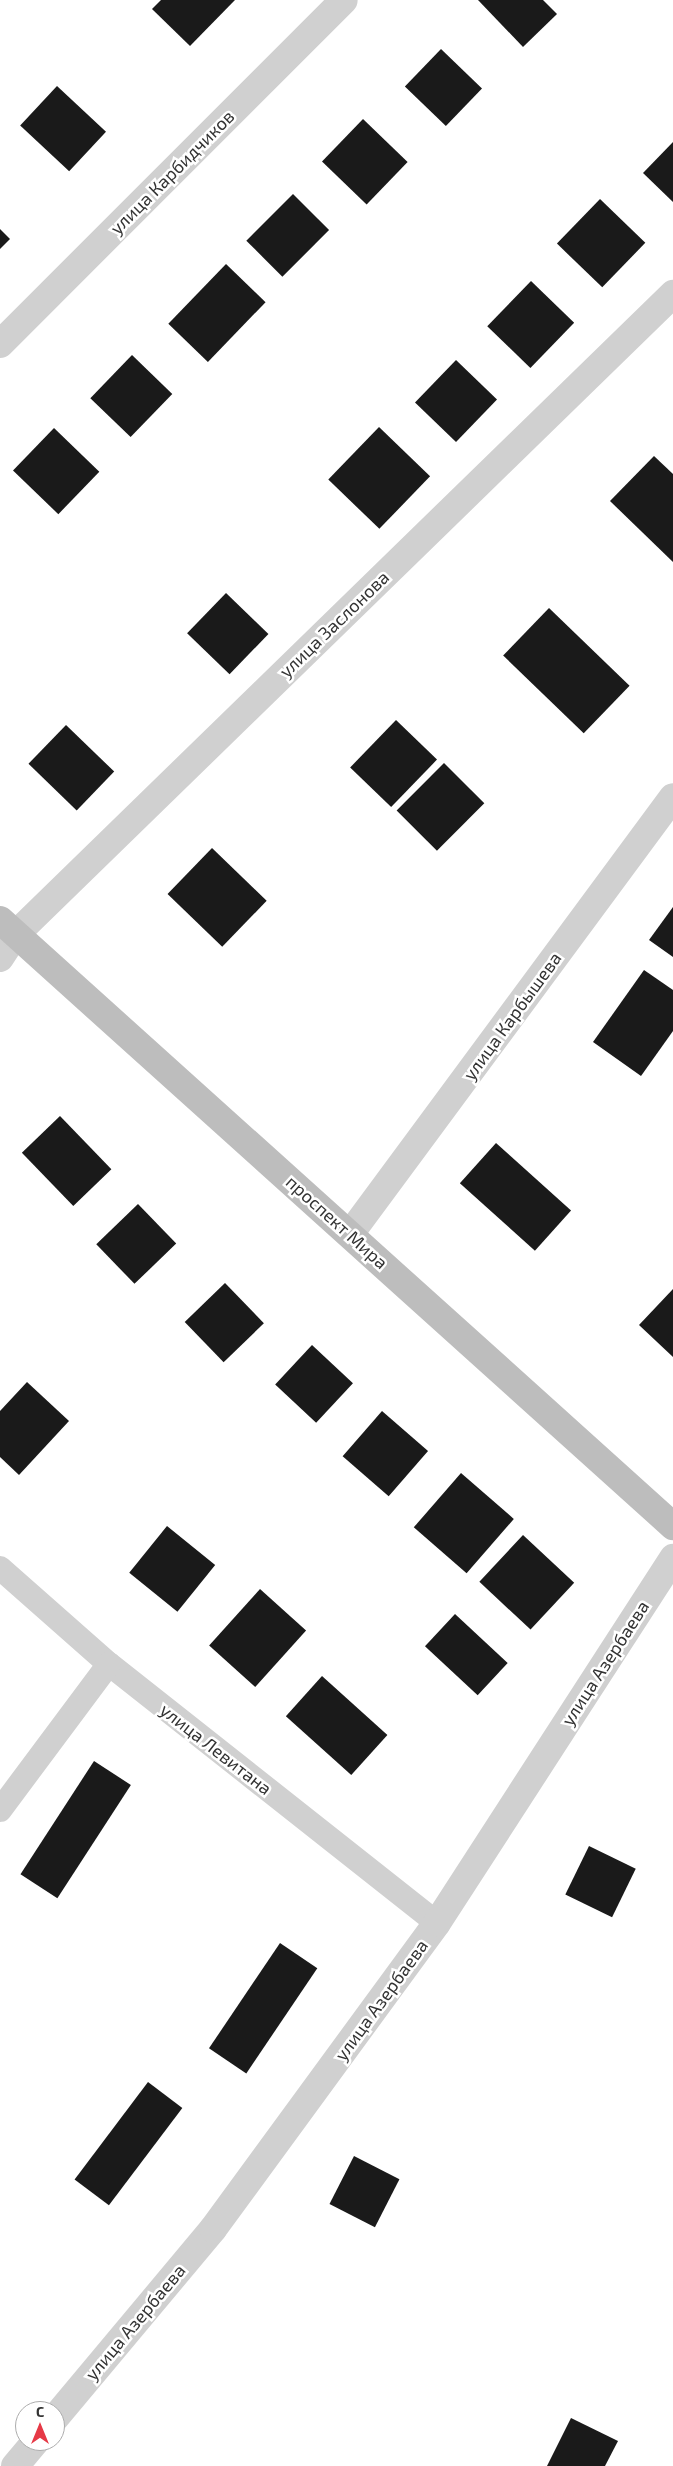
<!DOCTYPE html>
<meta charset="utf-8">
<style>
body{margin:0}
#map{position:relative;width:673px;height:2466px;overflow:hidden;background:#fff;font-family:"Exo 2",sans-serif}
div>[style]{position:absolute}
.building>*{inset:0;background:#1a1a1a;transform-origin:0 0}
.service>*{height:24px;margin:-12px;padding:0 12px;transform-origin:12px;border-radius:12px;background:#d0d0d0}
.minor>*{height:28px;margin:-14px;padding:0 14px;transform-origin:14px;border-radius:14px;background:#d0d0d0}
.secondary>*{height:28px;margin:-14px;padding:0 14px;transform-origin:14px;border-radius:14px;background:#bdbdbd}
span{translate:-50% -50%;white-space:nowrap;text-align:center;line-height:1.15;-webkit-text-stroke:5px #fff;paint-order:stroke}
.street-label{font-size:18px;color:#333}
.north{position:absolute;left:15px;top:2401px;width:50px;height:50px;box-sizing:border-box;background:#fff;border:1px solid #adadad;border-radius:50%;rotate:0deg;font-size:14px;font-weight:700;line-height:20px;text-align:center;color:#333}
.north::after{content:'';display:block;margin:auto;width:18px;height:22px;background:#e63946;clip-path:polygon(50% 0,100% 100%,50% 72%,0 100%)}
</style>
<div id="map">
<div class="building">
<i style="clip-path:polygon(161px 0,235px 0,190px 46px,152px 9px)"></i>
<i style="clip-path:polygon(478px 0,543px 0,557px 14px,523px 47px)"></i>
<i style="left:441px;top:49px;width:57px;height:52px;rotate:44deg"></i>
<i style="left:57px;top:86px;width:67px;height:54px;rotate:43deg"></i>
<i style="left:363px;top:119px;width:62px;height:59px;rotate:44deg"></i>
<i style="clip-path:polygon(673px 142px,673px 202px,643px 173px)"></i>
<i style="left:293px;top:194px;width:51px;height:66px;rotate:45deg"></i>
<i style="left:600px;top:199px;width:63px;height:62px;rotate:44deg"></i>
<i style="clip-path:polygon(0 229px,10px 239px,0 249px)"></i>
<i style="left:226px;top:264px;width:55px;height:83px;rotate:44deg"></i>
<i style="left:531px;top:281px;width:60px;height:63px;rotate:44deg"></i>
<i style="left:132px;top:355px;width:56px;height:60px;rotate:44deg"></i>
<i style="left:456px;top:360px;width:57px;height:59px;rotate:44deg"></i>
<i style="left:379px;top:427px;width:71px;height:73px;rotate:44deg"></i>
<i style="left:54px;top:428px;width:63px;height:59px;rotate:44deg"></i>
<i style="clip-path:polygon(654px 456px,673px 474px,673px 562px,610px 501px)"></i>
<i style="left:226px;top:593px;width:59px;height:56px;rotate:44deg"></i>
<i style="left:549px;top:608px;width:112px;height:66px;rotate:44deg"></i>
<i style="left:396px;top:720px;width:57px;height:66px;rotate:44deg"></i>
<i style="left:66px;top:725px;width:67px;height:54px;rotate:44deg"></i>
<i style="left:444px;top:763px;width:57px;height:67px;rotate:45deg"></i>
<i style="left:212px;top:848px;width:76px;height:64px;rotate:44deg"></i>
<i style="clip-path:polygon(673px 907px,673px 957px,649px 940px)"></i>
<i style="clip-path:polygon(644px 970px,673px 990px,673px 1031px,641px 1076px,593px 1042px)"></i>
<i style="left:60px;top:1116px;width:74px;height:53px;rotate:46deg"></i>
<i style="left:496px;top:1143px;width:101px;height:54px;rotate:42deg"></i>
<i style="left:138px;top:1204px;width:55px;height:58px;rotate:46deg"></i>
<i style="left:225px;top:1283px;width:56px;height:56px;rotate:46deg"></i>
<i style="clip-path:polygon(673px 1289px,673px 1357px,639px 1325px)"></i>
<i style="left:312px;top:1345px;width:56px;height:54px;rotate:43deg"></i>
<i style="clip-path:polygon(27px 1382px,69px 1421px,19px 1475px,0 1457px,0 1411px)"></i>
<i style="left:382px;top:1411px;width:61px;height:60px;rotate:41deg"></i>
<i style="left:461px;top:1473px;width:70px;height:72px;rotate:41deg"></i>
<i style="left:167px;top:1526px;width:62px;height:60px;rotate:39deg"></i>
<i style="left:523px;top:1535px;width:70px;height:64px;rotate:43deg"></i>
<i style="left:260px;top:1589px;width:62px;height:76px;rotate:42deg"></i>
<i style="left:455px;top:1614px;width:72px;height:44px;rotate:43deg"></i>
<i style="left:322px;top:1676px;width:88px;height:54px;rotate:42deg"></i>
<i style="left:94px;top:1761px;width:44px;height:135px;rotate:33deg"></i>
<i style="left:589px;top:1846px;width:52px;height:54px;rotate:26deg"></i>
<i style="left:280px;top:1943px;width:45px;height:127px;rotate:34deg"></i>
<i style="left:148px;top:2082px;width:43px;height:122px;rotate:37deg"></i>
<i style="left:354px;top:2156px;width:51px;height:54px;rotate:27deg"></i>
<i style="clip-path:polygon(571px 2418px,618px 2441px,605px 2466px,547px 2466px)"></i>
</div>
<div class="service">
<i style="left:0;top:1568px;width:145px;rotate:41.4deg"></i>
<i style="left:109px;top:1664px;width:418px;rotate:38.3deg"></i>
<i style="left:0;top:1810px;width:182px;rotate:-53.3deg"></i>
</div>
<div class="minor">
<i style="left:0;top:344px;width:486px;rotate:-45deg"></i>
<i style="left:0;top:958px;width:27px;rotate:-57deg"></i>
<i style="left:15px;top:935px;width:919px;rotate:-44.25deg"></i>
<i style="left:350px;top:1234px;width:543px;rotate:-53.53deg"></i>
<i style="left:55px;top:2418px;width:246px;rotate:-50.1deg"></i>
<i style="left:213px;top:2229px;width:379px;rotate:-53.8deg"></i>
<i style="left:437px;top:1923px;width:435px;rotate:-57.1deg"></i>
<i style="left:15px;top:2466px;width:33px;rotate:-50deg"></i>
</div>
<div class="secondary">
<i style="left:0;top:920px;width:906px;rotate:42deg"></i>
</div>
<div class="street-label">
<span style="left:172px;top:172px;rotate:-45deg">улица Карбидчиков</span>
<span style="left:334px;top:624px;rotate:-44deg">улица Заслонова</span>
<span style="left:512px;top:1016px;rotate:-54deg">улица Карбышева</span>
<span style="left:337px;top:1222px;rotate:42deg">проспект Мира</span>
<span style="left:605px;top:1663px;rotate:-57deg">улица Азербаева</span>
<span style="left:216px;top:1749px;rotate:38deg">улица Левитана</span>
<span style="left:381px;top:2000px;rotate:-54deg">улица Азербаева</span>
<span style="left:135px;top:2322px;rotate:-50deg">улица Азербаева</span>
</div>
<div class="north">С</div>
</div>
